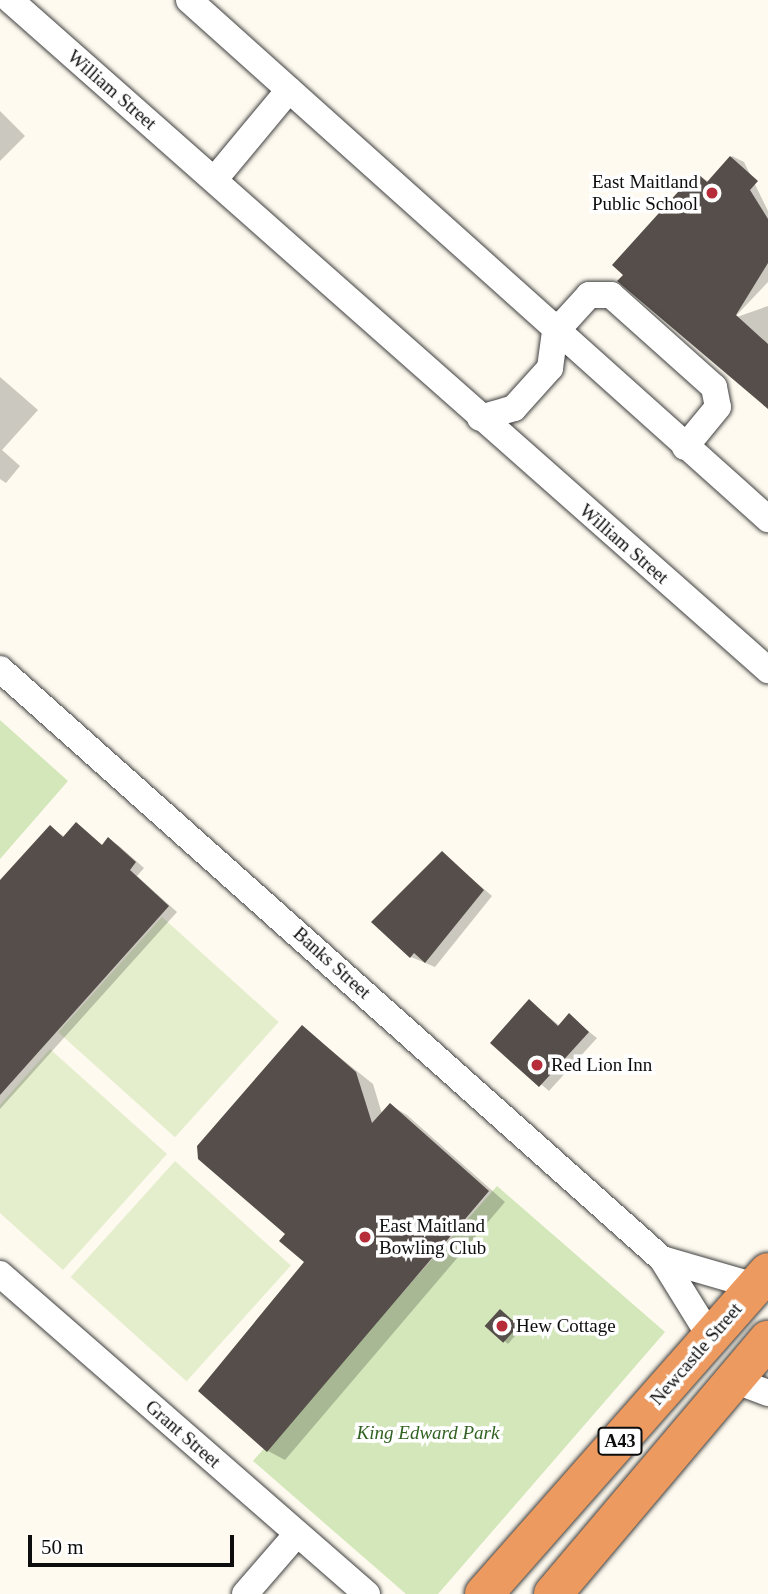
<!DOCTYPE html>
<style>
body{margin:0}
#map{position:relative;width:768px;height:1594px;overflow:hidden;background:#fefaef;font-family:"Times New Roman",serif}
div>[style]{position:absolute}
.green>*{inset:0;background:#d3e7ba}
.pitch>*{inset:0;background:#e4eecc;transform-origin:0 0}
.shadow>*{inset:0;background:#0003}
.building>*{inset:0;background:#564e4a;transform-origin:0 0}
.roads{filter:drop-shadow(0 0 2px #404040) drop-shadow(0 0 2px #404040)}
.minor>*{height:26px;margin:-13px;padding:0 13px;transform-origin:13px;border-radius:13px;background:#fff}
.highway>*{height:38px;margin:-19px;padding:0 19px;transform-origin:19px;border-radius:19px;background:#ec9a5f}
.dots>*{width:19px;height:19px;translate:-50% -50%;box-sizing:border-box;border:4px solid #fff;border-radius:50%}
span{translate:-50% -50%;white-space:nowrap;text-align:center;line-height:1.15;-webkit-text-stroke:7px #fff;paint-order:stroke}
.shield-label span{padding:2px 5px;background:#fff;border:2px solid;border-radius:5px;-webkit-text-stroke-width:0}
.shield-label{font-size:18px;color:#0d0d0d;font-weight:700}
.street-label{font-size:19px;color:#0d0d0d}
.poi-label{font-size:19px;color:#0d0d0d}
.right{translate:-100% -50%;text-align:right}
.left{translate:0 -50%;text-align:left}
.park-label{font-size:19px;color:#316221;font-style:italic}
.scale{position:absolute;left:28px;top:1535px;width:206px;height:32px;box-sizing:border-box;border:4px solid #0d0d0d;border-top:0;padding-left:9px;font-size:21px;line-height:24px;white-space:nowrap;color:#0d0d0d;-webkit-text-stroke:5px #fff;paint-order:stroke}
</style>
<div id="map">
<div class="green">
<i style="clip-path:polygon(0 720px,68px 781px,0 859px)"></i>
<i style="clip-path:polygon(497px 1186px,665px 1332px,438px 1594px,406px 1594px,253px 1461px)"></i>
</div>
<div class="pitch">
<i style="left:162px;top:917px;width:157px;height:155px;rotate:42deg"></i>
<i style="clip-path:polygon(50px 1049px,167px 1154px,63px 1270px,0 1213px,0 1105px)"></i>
<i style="left:175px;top:1161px;width:156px;height:156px;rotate:42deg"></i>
</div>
<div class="shadow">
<i style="clip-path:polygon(0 111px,25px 136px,0 161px)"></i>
<i style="clip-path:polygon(732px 156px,744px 162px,768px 211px,768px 282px,734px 318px,768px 306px,768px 406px,620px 281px,696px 174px,709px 182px)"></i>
<i style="clip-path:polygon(0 377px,38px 410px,2px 450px,20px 466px,6px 483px,0 479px)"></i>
<i style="clip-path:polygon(77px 824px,103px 846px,109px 840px,118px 845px,144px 868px,137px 876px,177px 912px,0 1109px,0 883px,50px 827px,65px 837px)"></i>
<i style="clip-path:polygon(442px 853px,492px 896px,435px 967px,411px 957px)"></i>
<i style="clip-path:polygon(529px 1001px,560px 1026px,569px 1016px,597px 1038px,549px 1091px,493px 1043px)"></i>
<i style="clip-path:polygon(302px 1027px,373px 1084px,382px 1114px,390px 1105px,407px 1115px,505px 1202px,285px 1460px,268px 1451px,306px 1262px,287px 1234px)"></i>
<i style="clip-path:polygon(504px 1314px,521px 1329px,508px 1344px,487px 1326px)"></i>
</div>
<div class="building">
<i style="clip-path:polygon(730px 156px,758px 181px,750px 190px,768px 219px,768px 263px,736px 315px,768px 344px,768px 409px,617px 281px,623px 275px,612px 265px,696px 172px,707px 182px)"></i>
<i style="clip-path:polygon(76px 822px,102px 845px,108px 837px,136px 862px,130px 870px,169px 906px,0 1095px,0 880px,50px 825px,63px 837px)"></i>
<i style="clip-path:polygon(442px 851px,484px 890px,425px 963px,414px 953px,410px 958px,371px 922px)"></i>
<i style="clip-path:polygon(529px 999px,558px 1026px,569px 1013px,589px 1032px,539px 1087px,490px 1043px)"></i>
<i style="clip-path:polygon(302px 1025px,356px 1072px,372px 1123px,390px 1103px,489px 1191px,267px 1452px,198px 1391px,304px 1262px,279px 1241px,285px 1234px,198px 1159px,197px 1146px)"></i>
<i style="left:500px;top:1309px;width:25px;height:23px;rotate:42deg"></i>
</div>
<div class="roads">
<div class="minor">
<i style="left:10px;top:0;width:1012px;rotate:41.47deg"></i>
<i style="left:189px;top:0;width:778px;rotate:41.87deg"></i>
<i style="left:215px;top:179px;width:116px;rotate:-50.3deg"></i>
<i style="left:560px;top:327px;width:43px;rotate:-47.8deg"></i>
<i style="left:589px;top:295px;width:22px"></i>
<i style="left:611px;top:295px;width:138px;rotate:41.8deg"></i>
<i style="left:714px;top:387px;width:20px;rotate:79deg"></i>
<i style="left:718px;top:407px;width:52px;rotate:129.5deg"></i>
<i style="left:480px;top:418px;width:35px;rotate:-16deg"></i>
<i style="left:514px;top:408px;width:54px;rotate:-48deg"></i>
<i style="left:550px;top:368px;width:44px;rotate:-82.2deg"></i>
<i style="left:0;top:669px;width:887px;rotate:41.71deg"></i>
<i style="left:662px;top:1259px;width:93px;rotate:58.2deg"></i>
<i style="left:662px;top:1259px;width:97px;rotate:16.2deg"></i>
<i style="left:0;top:1274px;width:487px;rotate:41.1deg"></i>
<i style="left:734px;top:1380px;width:36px;rotate:21deg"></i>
<i style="left:245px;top:1594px;width:79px;rotate:-49.1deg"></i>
</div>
<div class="highway">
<i style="left:484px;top:1594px;width:429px;rotate:-48.6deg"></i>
<i style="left:553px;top:1594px;width:333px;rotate:-49.8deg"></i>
</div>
</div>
<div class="dots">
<i style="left:712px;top:193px;background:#b62d39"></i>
<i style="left:537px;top:1065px;background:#b62d39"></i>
<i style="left:365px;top:1237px;background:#b62d39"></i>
<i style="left:502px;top:1326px;background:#b62d39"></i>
</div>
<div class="shield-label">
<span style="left:620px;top:1441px">A43</span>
</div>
<div class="street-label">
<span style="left:112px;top:90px;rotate:41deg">William Street</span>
<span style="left:624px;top:544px;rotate:41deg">William Street</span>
<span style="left:332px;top:963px;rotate:42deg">Banks Street</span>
<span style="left:696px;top:1354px;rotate:-49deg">Newcastle Street</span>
<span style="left:183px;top:1434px;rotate:41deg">Grant Street</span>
</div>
<div class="poi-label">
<span class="right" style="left:698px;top:193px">East Maitland<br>Public School</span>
<span class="left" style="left:551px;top:1065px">Red Lion Inn</span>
<span class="left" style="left:379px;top:1237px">East Maitland<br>Bowling Club</span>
<span class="left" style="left:516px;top:1326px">Hew Cottage</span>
</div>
<div class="park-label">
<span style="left:428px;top:1433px">King Edward Park</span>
</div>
<div class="scale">50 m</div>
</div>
